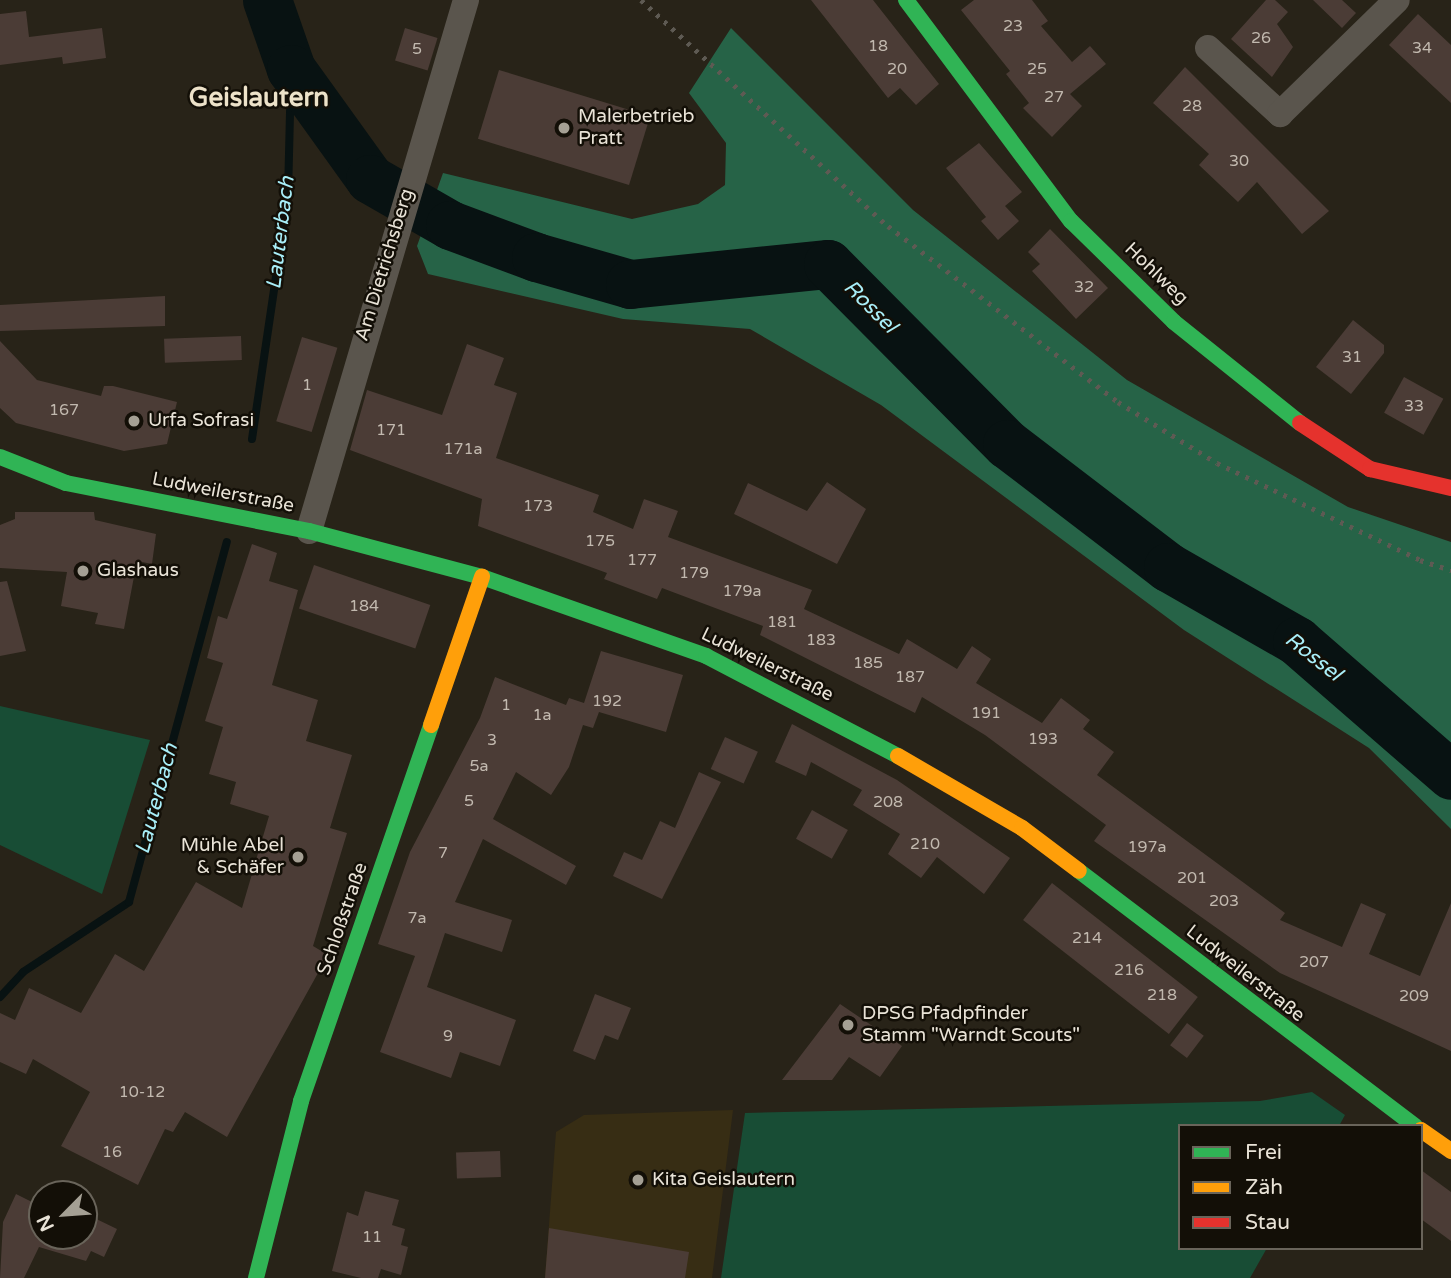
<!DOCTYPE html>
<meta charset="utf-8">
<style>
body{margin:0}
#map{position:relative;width:1451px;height:1278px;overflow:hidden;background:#282318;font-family:"Varela Round",sans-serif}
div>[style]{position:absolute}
.built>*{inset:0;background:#372d14}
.green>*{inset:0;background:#184d35}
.forest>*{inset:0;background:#266347}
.stream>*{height:8px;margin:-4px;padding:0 4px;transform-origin:4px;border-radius:4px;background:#081212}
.river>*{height:49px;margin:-24.5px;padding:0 24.5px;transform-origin:24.5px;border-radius:24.5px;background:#081212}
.building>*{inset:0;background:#4b3c36;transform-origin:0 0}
.street>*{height:26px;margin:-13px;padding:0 13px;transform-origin:13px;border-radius:13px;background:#5a554d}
.fast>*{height:16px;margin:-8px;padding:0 8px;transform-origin:8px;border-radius:8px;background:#30b455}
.slow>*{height:16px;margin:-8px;padding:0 8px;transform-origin:8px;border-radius:8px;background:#ff9f0a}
.jam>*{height:16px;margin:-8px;padding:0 8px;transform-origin:8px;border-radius:8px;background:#e5322d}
.rail>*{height:5px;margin-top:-2.5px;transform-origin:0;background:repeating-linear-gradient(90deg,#5e5a53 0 3.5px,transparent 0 10.5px)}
.dots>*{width:19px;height:19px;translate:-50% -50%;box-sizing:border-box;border:4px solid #130f07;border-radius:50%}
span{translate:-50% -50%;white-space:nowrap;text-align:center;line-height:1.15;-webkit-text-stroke:5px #130f07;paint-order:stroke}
.number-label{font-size:16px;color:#c2b9af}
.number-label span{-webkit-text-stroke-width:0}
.poi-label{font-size:19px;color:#e9e3d7}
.left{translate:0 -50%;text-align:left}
.right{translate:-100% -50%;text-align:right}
.street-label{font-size:19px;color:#e9e3d7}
.water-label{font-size:21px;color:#a9eff9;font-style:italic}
.district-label{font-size:26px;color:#ede2c9;font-weight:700}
.legend{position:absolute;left:1178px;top:1124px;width:245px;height:126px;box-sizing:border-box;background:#130f07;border:2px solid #69645a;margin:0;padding:9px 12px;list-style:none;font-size:21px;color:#e9e3d7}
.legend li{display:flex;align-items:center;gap:14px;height:35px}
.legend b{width:35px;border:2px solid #69645a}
.north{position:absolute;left:28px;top:1180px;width:70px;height:70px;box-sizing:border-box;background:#130f07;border:2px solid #69645a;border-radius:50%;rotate:245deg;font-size:19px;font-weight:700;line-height:28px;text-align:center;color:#e9e3d7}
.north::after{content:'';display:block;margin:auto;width:24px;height:32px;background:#a5a094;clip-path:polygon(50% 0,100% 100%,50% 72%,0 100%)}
</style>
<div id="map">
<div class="built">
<i style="clip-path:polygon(733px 1110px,712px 1278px,545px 1278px,556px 1132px,584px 1115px)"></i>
</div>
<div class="green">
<i style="clip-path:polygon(0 706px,150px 740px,102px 894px,0 845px)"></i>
<i style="clip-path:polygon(1312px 1092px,1345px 1115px,1339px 1126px,1180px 1126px,1180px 1248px,1267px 1248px,1250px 1278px,721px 1278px,745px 1113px,1260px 1101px)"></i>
</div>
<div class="forest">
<i style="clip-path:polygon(731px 28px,913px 210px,1127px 380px,1348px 507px,1451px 542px,1451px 829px,1369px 748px,1184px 630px,881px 405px,750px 329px,623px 319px,428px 274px,417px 246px,443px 173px,632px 219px,698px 204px,725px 185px,726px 143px,689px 93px)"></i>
</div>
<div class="stream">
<i style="left:252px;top:439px;width:247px;rotate:-81.6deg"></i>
<i style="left:288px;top:195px;width:126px;rotate:-88.6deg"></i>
<i style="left:0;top:997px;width:34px;rotate:-47deg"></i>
<i style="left:23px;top:972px;width:127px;rotate:-33.4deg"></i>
<i style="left:129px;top:902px;width:373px;rotate:-74.8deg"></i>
</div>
<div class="river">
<i style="left:267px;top:0;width:73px;rotate:70.8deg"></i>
<i style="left:291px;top:69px;width:135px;rotate:54.3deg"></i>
<i style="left:370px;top:179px;width:92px;rotate:29.9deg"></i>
<i style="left:450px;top:225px;width:92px;rotate:20.4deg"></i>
<i style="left:536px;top:257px;width:98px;rotate:16deg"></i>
<i style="left:630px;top:284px;width:199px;rotate:-5.8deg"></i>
<i style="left:828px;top:264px;width:254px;rotate:45.2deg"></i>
<i style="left:1007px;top:444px;width:203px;rotate:37.4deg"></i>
<i style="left:1168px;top:567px;width:149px;rotate:29.8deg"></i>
<i style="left:1297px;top:641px;width:204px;rotate:41deg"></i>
</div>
<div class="building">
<i style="clip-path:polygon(811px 0,873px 0,939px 84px,916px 105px,900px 88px,888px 98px)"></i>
<i style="clip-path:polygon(974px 0,1032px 0,1048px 21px,1041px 26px,1072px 62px,1090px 46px,1106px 64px,1070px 94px,1082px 106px,1052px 137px,1023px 108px,1029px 103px,1006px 74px,1010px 71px,961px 10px)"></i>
<i style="clip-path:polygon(1266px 0,1275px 0,1288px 12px,1277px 24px,1293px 47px,1272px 77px,1231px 39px)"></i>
<i style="clip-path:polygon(1313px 0,1342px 0,1356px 13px,1342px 28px)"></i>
<i style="clip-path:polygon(26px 11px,29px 37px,102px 28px,106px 58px,63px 64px,62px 57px,0 65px,0 14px)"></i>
<i style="clip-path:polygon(1418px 14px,1451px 45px,1451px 103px,1389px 45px)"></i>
<i style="left:405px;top:28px;width:34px;height:34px;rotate:17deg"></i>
<i style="clip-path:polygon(1185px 67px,1329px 211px,1302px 234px,1257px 182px,1238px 202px,1199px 165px,1209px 154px,1153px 103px)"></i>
<i style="left:499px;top:70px;width:158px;height:72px;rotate:17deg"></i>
<i style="clip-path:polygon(979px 143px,1022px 192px,1005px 206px,1019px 221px,998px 240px,981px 221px,986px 217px,946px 168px)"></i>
<i style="clip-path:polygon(1050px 229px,1108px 288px,1076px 319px,1032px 271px,1040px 264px,1028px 252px)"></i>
<i style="clip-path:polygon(165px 296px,165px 326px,0 331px,0 305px)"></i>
<i style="clip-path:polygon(1353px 320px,1384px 345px,1384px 353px,1351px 394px,1316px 367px)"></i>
<i style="left:241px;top:336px;width:24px;height:77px;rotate:88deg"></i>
<i style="left:302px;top:337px;width:37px;height:88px;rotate:17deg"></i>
<i style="clip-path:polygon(0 341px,37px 380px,101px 396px,104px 386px,113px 386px,177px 402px,167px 444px,124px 451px,16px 423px,0 408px)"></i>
<i style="clip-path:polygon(467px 344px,504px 358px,494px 385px,517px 393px,496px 458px,599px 495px,593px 512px,633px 529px,644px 499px,678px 511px,668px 537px,812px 590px,804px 609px,899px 654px,907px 639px,957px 669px,972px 646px,991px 659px,976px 683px,1042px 723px,1061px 698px,1090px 720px,1083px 729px,1114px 752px,1097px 775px,1285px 913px,1280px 920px,1342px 947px,1361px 903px,1386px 914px,1369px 954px,1420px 976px,1451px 903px,1451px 1051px,1280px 973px,1094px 841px,1106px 825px,985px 735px,922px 697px,915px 713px,760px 635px,763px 626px,662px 588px,657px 599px,604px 579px,607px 573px,478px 526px,482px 499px,350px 450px,367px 390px,442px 415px)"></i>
<i style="left:1404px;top:377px;width:45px;height:41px;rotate:29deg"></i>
<i style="clip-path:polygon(827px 482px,866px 509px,837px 564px,734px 514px,748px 483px,807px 511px)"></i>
<i style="clip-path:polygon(15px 512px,94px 512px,95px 520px,156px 534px,152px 564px,137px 561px,124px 629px,95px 624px,98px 613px,61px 606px,67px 572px,0 568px,0 525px,15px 519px)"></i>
<i style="clip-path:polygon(252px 544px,277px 553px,269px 581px,298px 590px,272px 685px,318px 700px,306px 741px,352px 755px,330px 828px,347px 833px,313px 946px,328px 955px,227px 1137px,185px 1112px,173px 1132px,165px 1129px,138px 1185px,61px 1146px,90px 1092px,33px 1059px,26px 1074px,0 1062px,0 1013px,15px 1020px,29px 988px,81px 1013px,115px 954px,144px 971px,196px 882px,242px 908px,269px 816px,230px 804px,236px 782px,209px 774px,223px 727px,205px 721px,223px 663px,207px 658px,218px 616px,227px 619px)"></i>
<i style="left:314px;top:565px;width:123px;height:46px;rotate:19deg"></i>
<i style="clip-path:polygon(7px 581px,26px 651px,0 656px,0 582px)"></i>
<i style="clip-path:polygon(601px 651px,683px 675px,666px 732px,599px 712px,593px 728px,583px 725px,569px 767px,551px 795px,516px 772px,493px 819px,576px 866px,566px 885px,483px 839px,455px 902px,512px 920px,502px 952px,445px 933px,427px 987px,516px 1020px,500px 1066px,460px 1052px,451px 1078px,380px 1052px,415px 956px,378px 944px,410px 852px,480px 718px,495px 677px,566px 705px,569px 698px,584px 703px)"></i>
<i style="clip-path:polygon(792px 724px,897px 780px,1010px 858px,984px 894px,937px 857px,921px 878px,888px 854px,900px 834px,853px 805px,862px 790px,811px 762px,806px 776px,775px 762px)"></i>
<i style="left:725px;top:737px;width:36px;height:35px;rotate:24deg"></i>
<i style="clip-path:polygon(699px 772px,721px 782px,662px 899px,613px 876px,624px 852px,642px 860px,660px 821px,675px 828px)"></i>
<i style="left:812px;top:810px;width:41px;height:33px;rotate:29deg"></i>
<i style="left:1052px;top:883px;width:185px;height:47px;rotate:38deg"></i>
<i style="clip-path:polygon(595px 994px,631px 1008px,618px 1040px,605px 1035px,595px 1060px,573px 1051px)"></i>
<i style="clip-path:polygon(840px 1004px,902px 1046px,880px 1077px,849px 1057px,832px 1080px,782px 1080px)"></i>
<i style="left:1187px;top:1023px;width:21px;height:28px;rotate:37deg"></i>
<i style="left:500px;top:1151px;width:26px;height:44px;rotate:88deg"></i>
<i style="clip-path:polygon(1421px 1170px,1451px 1192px,1451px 1241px,1421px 1219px)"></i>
<i style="clip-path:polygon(365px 1191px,399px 1200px,392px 1225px,405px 1229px,401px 1245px,408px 1247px,401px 1275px,381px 1269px,378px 1278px,361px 1278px,332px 1271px,347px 1212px,358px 1216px)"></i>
<i style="clip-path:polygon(16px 1194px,42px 1207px,42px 1236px,84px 1236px,84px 1213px,117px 1229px,104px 1257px,91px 1251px,86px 1261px,39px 1247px,24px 1278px,0 1278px,3px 1222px)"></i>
<i style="clip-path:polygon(549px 1228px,689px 1252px,685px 1278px,545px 1278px)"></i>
</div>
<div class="street">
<i style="left:1208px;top:48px;width:98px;rotate:42.5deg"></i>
<i style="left:1280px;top:114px;width:163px;rotate:-44.3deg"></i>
<i style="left:309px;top:531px;width:554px;rotate:-73.53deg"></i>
</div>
<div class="fast">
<i style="left:906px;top:0;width:276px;rotate:53.3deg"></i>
<i style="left:1071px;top:221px;width:144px;rotate:44.4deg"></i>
<i style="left:1174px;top:322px;width:161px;rotate:38.7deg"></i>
<i style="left:0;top:457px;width:71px;rotate:21.5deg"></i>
<i style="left:66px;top:483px;width:248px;rotate:11.2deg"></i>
<i style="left:309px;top:531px;width:179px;rotate:14.9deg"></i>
<i style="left:482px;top:577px;width:238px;rotate:19.4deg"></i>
<i style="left:706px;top:656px;width:216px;rotate:27.5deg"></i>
<i style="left:1079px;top:871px;width:422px;rotate:37.2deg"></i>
<i style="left:256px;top:1278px;width:183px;rotate:-75.7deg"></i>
<i style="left:301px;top:1101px;width:398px;rotate:-70.9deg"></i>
</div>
<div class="slow">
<i style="left:431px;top:725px;width:157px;rotate:-71deg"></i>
<i style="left:898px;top:756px;width:143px;rotate:30.1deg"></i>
<i style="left:1022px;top:828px;width:71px;rotate:37deg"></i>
<i style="left:1421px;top:1130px;width:37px;rotate:35deg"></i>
</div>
<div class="jam">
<i style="left:1300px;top:423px;width:84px;rotate:33.3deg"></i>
<i style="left:1370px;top:469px;width:83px;rotate:13.2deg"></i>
</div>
<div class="rail">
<i style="left:641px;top:0;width:335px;rotate:42.5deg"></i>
<i style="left:888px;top:226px;width:290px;rotate:37.4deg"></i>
<i style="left:1118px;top:402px;width:116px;rotate:31.6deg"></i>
<i style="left:1217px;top:463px;width:225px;rotate:25.5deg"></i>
<i style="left:1420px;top:560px;width:33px;rotate:18deg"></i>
</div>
<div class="dots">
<i style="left:564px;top:128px;background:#a5a094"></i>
<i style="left:134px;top:421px;background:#a5a094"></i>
<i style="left:83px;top:571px;background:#a5a094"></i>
<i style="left:298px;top:857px;background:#a5a094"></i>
<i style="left:848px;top:1025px;background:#a5a094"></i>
<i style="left:638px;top:1180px;background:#a5a094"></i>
</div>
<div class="number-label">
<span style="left:1013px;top:26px">23</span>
<span style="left:1261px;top:38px">26</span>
<span style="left:878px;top:46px">18</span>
<span style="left:1422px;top:48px">34</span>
<span style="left:417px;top:49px">5</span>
<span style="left:897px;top:69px">20</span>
<span style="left:1037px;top:69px">25</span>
<span style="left:1054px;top:97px">27</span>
<span style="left:1192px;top:106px">28</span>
<span style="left:1239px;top:161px">30</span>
<span style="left:1084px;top:287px">32</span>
<span style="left:1352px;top:357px">31</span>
<span style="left:307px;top:385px">1</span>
<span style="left:1414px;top:406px">33</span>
<span style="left:64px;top:410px">167</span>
<span style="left:391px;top:430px">171</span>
<span style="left:463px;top:449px">171a</span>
<span style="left:538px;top:506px">173</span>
<span style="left:600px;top:541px">175</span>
<span style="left:642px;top:560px">177</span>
<span style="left:694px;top:573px">179</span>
<span style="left:742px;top:591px">179a</span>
<span style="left:364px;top:606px">184</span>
<span style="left:782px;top:622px">181</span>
<span style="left:821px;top:640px">183</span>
<span style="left:868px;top:663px">185</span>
<span style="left:910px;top:677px">187</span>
<span style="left:607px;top:701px">192</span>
<span style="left:506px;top:705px">1</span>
<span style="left:986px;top:713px">191</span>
<span style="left:542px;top:715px">1a</span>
<span style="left:1043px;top:739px">193</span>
<span style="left:492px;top:740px">3</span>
<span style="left:479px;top:766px">5a</span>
<span style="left:469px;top:801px">5</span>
<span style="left:888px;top:802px">208</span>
<span style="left:925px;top:844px">210</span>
<span style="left:1147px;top:847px">197a</span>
<span style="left:443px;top:853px">7</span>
<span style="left:1192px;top:878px">201</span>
<span style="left:1224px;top:901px">203</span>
<span style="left:417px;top:918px">7a</span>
<span style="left:1087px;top:938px">214</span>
<span style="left:1314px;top:962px">207</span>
<span style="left:1129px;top:970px">216</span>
<span style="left:1162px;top:995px">218</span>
<span style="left:1414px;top:996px">209</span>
<span style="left:448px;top:1036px">9</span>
<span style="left:142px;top:1092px">10-12</span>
<span style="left:112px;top:1152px">16</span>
<span style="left:372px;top:1237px">11</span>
</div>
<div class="poi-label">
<span class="left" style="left:578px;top:128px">Malerbetrieb<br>Pratt</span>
<span class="left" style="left:148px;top:421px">Urfa Sofrasi</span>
<span class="left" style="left:97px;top:571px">Glashaus</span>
<span class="right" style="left:284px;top:857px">Mühle Abel<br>&amp; Schäfer</span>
<span class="left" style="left:862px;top:1025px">DPSG Pfadpfinder<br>Stamm "Warndt Scouts"</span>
<span class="left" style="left:652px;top:1180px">Kita Geislautern</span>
</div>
<div class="street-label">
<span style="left:385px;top:265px;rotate:-73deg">Am Dietrichsberg</span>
<span style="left:1156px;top:274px;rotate:44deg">Hohlweg</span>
<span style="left:223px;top:493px;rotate:11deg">Ludweilerstraße</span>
<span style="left:767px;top:665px;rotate:26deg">Ludweilerstraße</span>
<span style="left:343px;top:919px;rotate:-71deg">Schloßstraße</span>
<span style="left:1245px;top:974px;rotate:38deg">Ludweilerstraße</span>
</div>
<div class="water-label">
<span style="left:281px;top:233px;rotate:-83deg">Lauterbach</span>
<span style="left:870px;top:307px;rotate:45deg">Rossel</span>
<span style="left:1313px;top:657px;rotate:38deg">Rossel</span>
<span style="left:157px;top:799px;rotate:-75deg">Lauterbach</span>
</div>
<div class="district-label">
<span style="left:259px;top:98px">Geislautern</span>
</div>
<ul class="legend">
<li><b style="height:9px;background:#30b455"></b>Frei</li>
<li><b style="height:9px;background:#ff9f0a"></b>Zäh</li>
<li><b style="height:9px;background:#e5322d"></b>Stau</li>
</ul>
<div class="north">N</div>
</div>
